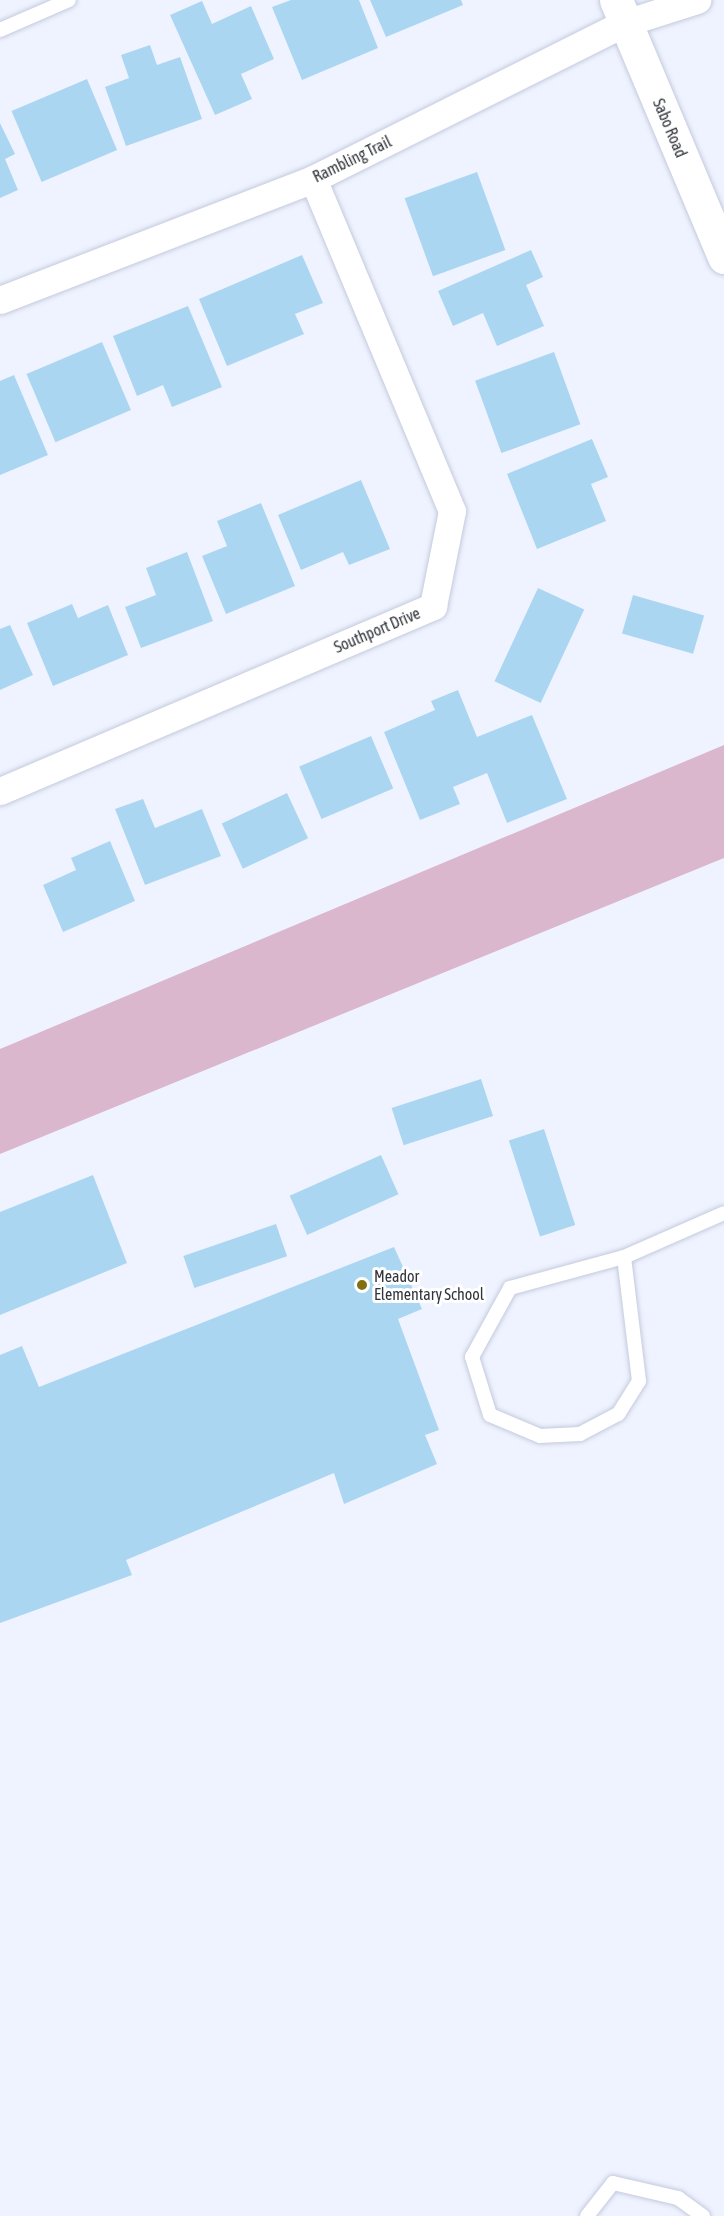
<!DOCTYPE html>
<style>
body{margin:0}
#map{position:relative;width:724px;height:2216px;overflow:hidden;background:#eff3ff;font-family:"Asap Condensed",sans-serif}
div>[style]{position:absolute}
.green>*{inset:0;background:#dbb7ce}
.building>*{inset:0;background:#abd6f1;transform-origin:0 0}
.roads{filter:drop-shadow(0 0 2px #c4cadd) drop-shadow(0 0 2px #c4cadd)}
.service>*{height:14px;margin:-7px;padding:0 7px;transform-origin:7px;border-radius:7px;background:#fff}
.minor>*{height:27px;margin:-13.5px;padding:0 13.5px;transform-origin:13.5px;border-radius:13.5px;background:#fff}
.tertiary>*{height:33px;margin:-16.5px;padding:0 16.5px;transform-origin:16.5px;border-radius:16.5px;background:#fff}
.dots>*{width:16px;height:16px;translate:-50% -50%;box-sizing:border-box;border:3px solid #fff;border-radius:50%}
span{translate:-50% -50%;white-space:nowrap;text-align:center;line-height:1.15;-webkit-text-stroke:6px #fff;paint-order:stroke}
.street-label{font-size:16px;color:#32343b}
.poi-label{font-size:16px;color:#32343b}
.left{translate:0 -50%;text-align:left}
</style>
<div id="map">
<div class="green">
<i style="clip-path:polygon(724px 745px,724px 858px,0 1154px,0 1049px)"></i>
</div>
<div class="building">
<i style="clip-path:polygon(291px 0,359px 0,378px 48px,302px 80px,272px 7px)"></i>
<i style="clip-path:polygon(370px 0,461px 0,463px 5px,386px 37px)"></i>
<i style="clip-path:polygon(202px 1px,212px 24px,251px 6px,274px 59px,241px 74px,252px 99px,215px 115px,170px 15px)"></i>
<i style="clip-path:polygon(150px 45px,157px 65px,180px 57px,202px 119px,126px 146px,105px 87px,129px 78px,121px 55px)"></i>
<i style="left:87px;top:79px;width:77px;height:82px;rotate:67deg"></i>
<i style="clip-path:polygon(0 123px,15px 154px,5px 159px,18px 190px,0 198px)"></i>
<i style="left:477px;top:172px;width:83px;height:77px;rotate:70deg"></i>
<i style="clip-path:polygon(531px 250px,543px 277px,526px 285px,544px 326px,497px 346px,483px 313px,453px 326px,438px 291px)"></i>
<i style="clip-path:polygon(302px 255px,323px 303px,295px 314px,304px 334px,227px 366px,199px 299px)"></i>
<i style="clip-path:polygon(188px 306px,222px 387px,172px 407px,163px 385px,137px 396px,113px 336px)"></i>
<i style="left:102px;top:342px;width:74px;height:82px;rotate:67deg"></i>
<i style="left:554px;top:352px;width:77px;height:84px;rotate:70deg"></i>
<i style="clip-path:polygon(14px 375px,48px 455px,0 475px,0 381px)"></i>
<i style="clip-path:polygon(592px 439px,608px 477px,591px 484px,606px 521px,537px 549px,507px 474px)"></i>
<i style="clip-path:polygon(361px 480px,390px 549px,349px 565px,343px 552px,301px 570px,278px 515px)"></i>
<i style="clip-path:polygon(261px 503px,295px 586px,226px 614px,202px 556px,227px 546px,217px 521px)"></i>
<i style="clip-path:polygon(187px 552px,213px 621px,141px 648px,125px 607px,156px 595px,146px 568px)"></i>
<i style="left:538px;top:588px;width:51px;height:103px;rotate:25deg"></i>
<i style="left:633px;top:595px;width:74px;height:40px;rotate:16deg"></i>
<i style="clip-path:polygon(72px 604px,78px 618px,108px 605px,128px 655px,53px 686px,27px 623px)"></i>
<i style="clip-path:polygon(10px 625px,33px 675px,0 690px,0 629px)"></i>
<i style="clip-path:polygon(458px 690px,477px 737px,532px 715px,567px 799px,507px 823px,487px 773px,453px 787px,460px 804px,420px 820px,384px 732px,435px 710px,431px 701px)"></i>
<i style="left:371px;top:736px;width:57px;height:78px;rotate:67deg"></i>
<i style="left:287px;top:793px;width:50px;height:72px;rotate:65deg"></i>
<i style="clip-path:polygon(143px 799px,155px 828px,202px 809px,221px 856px,145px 885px,115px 809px)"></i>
<i style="clip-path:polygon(110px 841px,135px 901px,63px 932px,43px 885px,76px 870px,71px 858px)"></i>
<i style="left:481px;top:1079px;width:39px;height:94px;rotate:72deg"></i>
<i style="left:544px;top:1129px;width:101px;height:37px;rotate:72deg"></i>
<i style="left:381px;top:1155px;width:43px;height:100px;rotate:66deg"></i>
<i style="clip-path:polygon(93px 1175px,127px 1263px,0 1315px,0 1212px)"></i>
<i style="left:276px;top:1224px;width:34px;height:98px;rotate:71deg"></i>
<i style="clip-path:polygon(394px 1247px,422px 1309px,398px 1319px,439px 1430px,425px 1435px,437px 1464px,344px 1504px,334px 1473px,126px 1560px,132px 1575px,0 1623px,0 1355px,22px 1346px,39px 1387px)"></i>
</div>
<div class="roads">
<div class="service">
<i style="left:0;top:30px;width:75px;rotate:-23.5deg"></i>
<i style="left:624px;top:1257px;width:125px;rotate:83.1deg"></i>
<i style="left:639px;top:1381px;width:39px;rotate:122deg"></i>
<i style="left:618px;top:1414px;width:43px;rotate:152.2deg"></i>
<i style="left:580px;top:1434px;width:40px;rotate:177.1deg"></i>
<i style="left:540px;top:1436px;width:54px;rotate:-157.2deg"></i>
<i style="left:490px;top:1415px;width:61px;rotate:-107.2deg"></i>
<i style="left:472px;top:1357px;width:79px;rotate:-61.2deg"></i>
<i style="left:510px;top:1288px;width:118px;rotate:-15.2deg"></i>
<i style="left:624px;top:1257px;width:109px;rotate:-23.7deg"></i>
<i style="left:587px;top:2216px;width:42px;rotate:-51.8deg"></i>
<i style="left:613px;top:2183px;width:67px;rotate:13deg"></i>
<i style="left:678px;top:2198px;width:31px;rotate:36deg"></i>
</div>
<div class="minor">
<i style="left:0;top:300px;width:336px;rotate:-21.1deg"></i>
<i style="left:313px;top:179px;width:349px;rotate:-26.6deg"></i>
<i style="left:625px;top:23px;width:76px;rotate:-17.7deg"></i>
<i style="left:0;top:791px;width:471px;rotate:-23.1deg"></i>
<i style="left:433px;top:606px;width:97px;rotate:-78.7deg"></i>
<i style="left:452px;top:511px;width:360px;rotate:-112.7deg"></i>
</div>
<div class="tertiary">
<i style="left:616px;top:0;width:279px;rotate:67.2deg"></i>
</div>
</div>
<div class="dots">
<i style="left:362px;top:1285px;background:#817010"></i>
</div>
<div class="street-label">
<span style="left:670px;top:128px;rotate:67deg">Sabo Road</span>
<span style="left:352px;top:159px;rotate:-26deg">Rambling Trail</span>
<span style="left:377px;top:630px;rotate:-23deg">Southport Drive</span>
</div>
<div class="poi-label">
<span class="left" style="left:374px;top:1285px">Meador<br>Elementary School</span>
</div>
</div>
